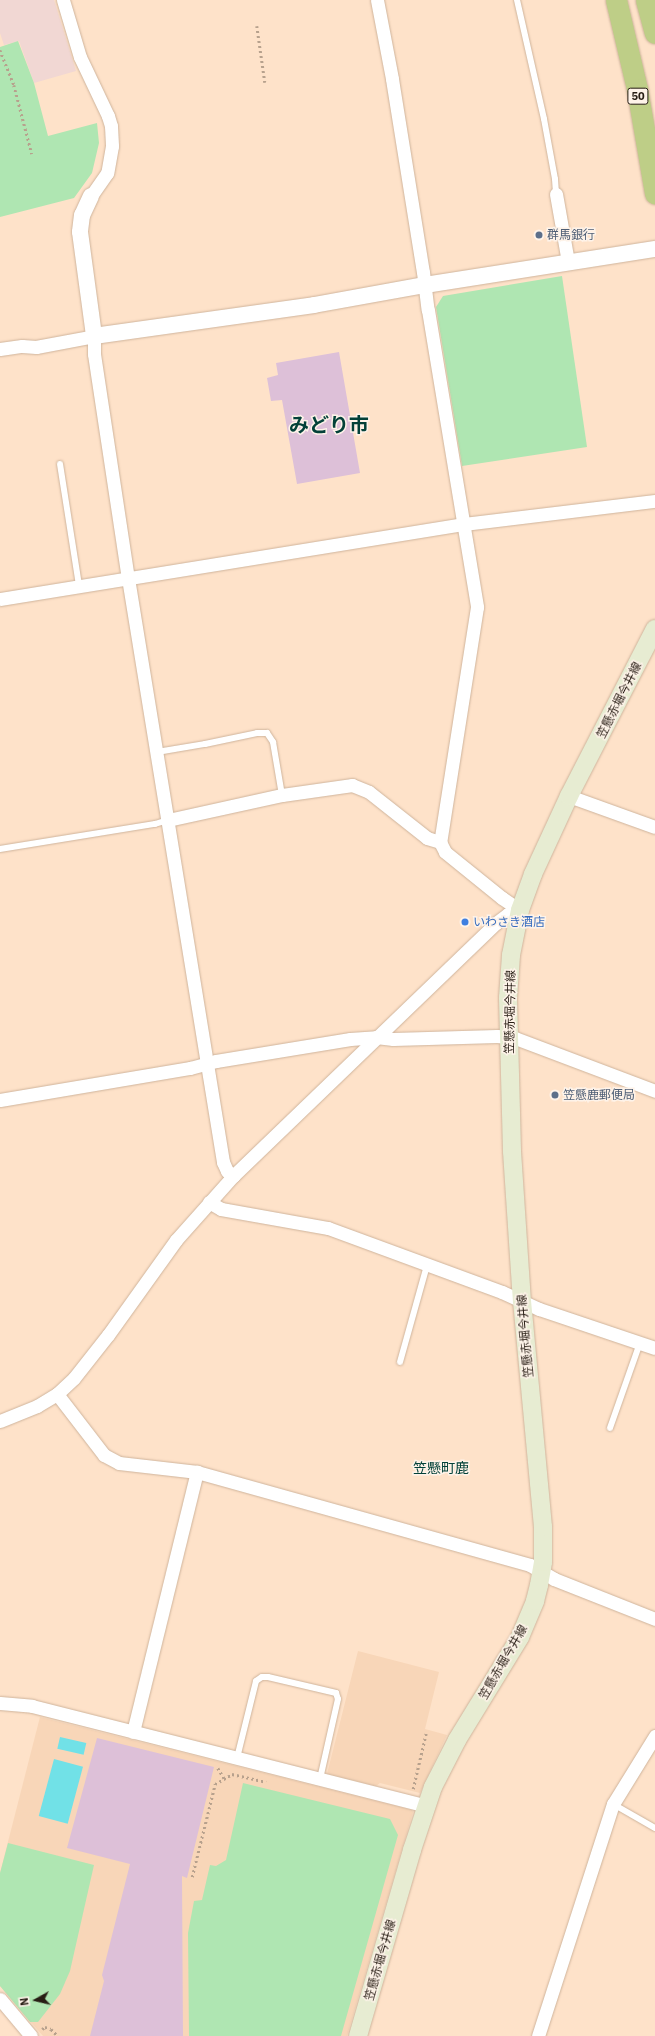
<!DOCTYPE html>
<meta charset="utf-8">
<style>
body{margin:0}
#map{position:relative;width:655px;height:2036px;overflow:hidden;background:#fee2c9;font-family:"IBM Plex Sans","Noto Sans JP",sans-serif}
div>[style]{position:absolute}
.commercial>*{inset:0;background:#f1d7d3}
.built>*{inset:0;background:#f8d6b8}
.green>*{inset:0;background:#afe6b2}
.water>*{inset:0;background:#71e1e7;transform-origin:0 0}
.building>*{inset:0;background:#ddc0d8}
.path>*{height:2.5px;margin-top:-1.25px;transform-origin:0;background:repeating-linear-gradient(90deg,#b7a18d 0 2px,transparent 0 5px)}
.roads{filter:drop-shadow(0 0 1px #cfb49c) drop-shadow(0 0 1px #cfb49c)}
.service>*{height:6px;margin:-3px;padding:0 3px;transform-origin:3px;border-radius:3px;background:#fff}
.minor>*{height:13px;margin:-6.5px;padding:0 6.5px;transform-origin:6.5px;border-radius:6.5px;background:#fff}
.tertiary>*{height:16px;margin:-8px;padding:0 8px;transform-origin:8px;border-radius:8px;background:#fff}
.secondary>*{height:18px;margin:-9px;padding:0 9px;transform-origin:9px;border-radius:9px;background:#e7ecd2}
.trunk>*{height:21px;margin:-10.5px;padding:0 10.5px;transform-origin:10.5px;border-radius:10.5px;background:#bece87}
.dots>*{width:11px;height:11px;translate:-50% -50%;box-sizing:border-box;border:2px solid #fef3e9;border-radius:50%}
span{translate:-50% -50%;white-space:nowrap;text-align:center;line-height:1.15;-webkit-text-stroke:3px #fef3e9;paint-order:stroke}
.shield-label span{padding:1px 3px;background:#fef3e9;border:1px solid;border-radius:3px;-webkit-text-stroke-width:0}
.shield-label{font-size:11px;color:#271d14;font-weight:700}
.service-label{font-size:12px;color:#4e5e75}
.left{translate:0 -50%;text-align:left}
.street-label{font-size:12px;color:#271d14}
.shop-label{font-size:12px;color:#366cbe}
.quarter-label{font-size:14px;color:#034139}
.town-label{font-size:20px;color:#034139;font-weight:700}
.north{position:absolute;left:16px;top:1980px;width:40px;height:40px;-webkit-text-stroke:3px #fef3e9;paint-order:stroke;rotate:262deg;font-size:11px;font-weight:700;line-height:16px;text-align:center;color:#271d14}
.north::after{content:'';display:block;margin:auto;width:14px;height:18px;background:#271d14;clip-path:polygon(50% 0,100% 100%,50% 72%,0 100%)}
</style>
<div id="map">
<div class="commercial">
<i style="clip-path:polygon(0 0,54px 0,76px 71px,34px 83px,19px 41px,4px 45px,0 33px)"></i>
</div>
<div class="built">
<i style="clip-path:polygon(358px 1651px,439px 1672px,425px 1729px,447px 1735px,420px 1793px,380px 1783px,376px 1786px,327px 1774px)"></i>
<i style="clip-path:polygon(40px 1717px,412px 1810px,413px 1812px,347px 2036px,43px 2036px,0 1986px,0 1873px)"></i>
</div>
<div class="green">
<i style="clip-path:polygon(18px 41px,34px 83px,48px 136px,97px 123px,99px 143px,92px 173px,74px 198px,0 217px,0 47px)"></i>
<i style="clip-path:polygon(562px 276px,587px 447px,462px 466px,436px 307px,443px 296px)"></i>
<i style="clip-path:polygon(243px 1783px,390px 1819px,398px 1835px,341px 2036px,189px 2036px,188px 1933px,194px 1901px,202px 1900px,210px 1865px,216px 1866px,226px 1860px)"></i>
<i style="clip-path:polygon(8px 1843px,94px 1865px,70px 1971px,60px 1994px,38px 2022px,30px 2022px,0 1986px,0 1873px)"></i>
</div>
<div class="water">
<i style="left:60px;top:1737px;width:27px;height:12px;rotate:13deg"></i>
<i style="left:54px;top:1759px;width:30px;height:59px;rotate:15deg"></i>
</div>
<div class="building">
<i style="clip-path:polygon(339px 352px,360px 473px,297px 484px,282px 400px,271px 401px,267px 378px,278px 375px,276px 363px)"></i>
<i style="clip-path:polygon(97px 1738px,214px 1767px,187px 1878px,182px 1876px,183px 2036px,90px 2036px,104px 1981px,102px 1975px,130px 1864px,67px 1848px)"></i>
</div>
<div class="path">
<i style="left:257px;top:26px;width:57px;rotate:81.9deg"></i>
<i style="left:0;top:50px;width:38px;rotate:68deg"></i>
<i style="left:14px;top:85px;width:71px;rotate:75.4deg"></i>
<i style="left:218px;top:1768px;width:12px;rotate:59deg"></i>
<i style="left:413px;top:1789px;width:57px;rotate:-76.9deg"></i>
<i style="left:192px;top:1877px;width:96px;rotate:-76.1deg"></i>
<i style="left:215px;top:1784px;width:20px;rotate:-30deg"></i>
<i style="left:232px;top:1774px;width:35px;rotate:13deg"></i>
<i style="left:42px;top:2029px;width:4px;rotate:-34deg"></i>
<i style="left:45px;top:2027px;width:6px;rotate:18deg"></i>
<i style="left:51px;top:2029px;width:10px;rotate:45deg"></i>
</div>
<div class="roads">
<div class="service">
<i style="left:517px;top:0;width:122px;rotate:77.2deg"></i>
<i style="left:544px;top:119px;width:61px;rotate:79.6deg"></i>
<i style="left:555px;top:179px;width:15px;rotate:86deg"></i>
<i style="left:60px;top:464px;width:123px;rotate:81.1deg"></i>
<i style="left:157px;top:752px;width:49px;rotate:-9.5deg"></i>
<i style="left:205px;top:744px;width:53px;rotate:-11.9deg"></i>
<i style="left:257px;top:733px;width:10px"></i>
<i style="left:267px;top:733px;width:11px;rotate:56deg"></i>
<i style="left:273px;top:742px;width:54px;rotate:80.4deg"></i>
<i style="left:0;top:849px;width:157px;rotate:-9.2deg"></i>
<i style="left:155px;top:824px;width:14px;rotate:-17deg"></i>
<i style="left:400px;top:1362px;width:101px;rotate:-74.4deg"></i>
<i style="left:610px;top:1428px;width:90px;rotate:-70.6deg"></i>
<i style="left:237px;top:1758px;width:79px;rotate:-76.1deg"></i>
<i style="left:256px;top:1681px;width:7px;rotate:-34deg"></i>
<i style="left:262px;top:1677px;width:6px"></i>
<i style="left:268px;top:1677px;width:70px;rotate:13.2deg"></i>
<i style="left:336px;top:1693px;width:6px;rotate:72deg"></i>
<i style="left:338px;top:1699px;width:82px;rotate:102.7deg"></i>
<i style="left:613px;top:1804px;width:48px;rotate:29.7deg"></i>
</div>
<div class="minor">
<i style="left:63px;top:0;width:59px;rotate:73.4deg"></i>
<i style="left:80px;top:57px;width:65px;rotate:64.6deg"></i>
<i style="left:108px;top:116px;width:10px;rotate:73deg"></i>
<i style="left:111px;top:126px;width:20px;rotate:87deg"></i>
<i style="left:112px;top:146px;width:27px;rotate:100deg"></i>
<i style="left:107px;top:173px;width:28px;rotate:125deg"></i>
<i style="left:377px;top:0;width:80px;rotate:79.2deg"></i>
<i style="left:392px;top:79px;width:195px;rotate:80.9deg"></i>
<i style="left:423px;top:272px;width:38px;rotate:83deg"></i>
<i style="left:428px;top:310px;width:301px;rotate:80.6deg"></i>
<i style="left:477px;top:607px;width:238px;rotate:98.9deg"></i>
<i style="left:440px;top:842px;width:11px;rotate:63deg"></i>
<i style="left:445px;top:852px;width:73px;rotate:38.9deg"></i>
<i style="left:502px;top:898px;width:22px;rotate:34deg"></i>
<i style="left:556px;top:194px;width:69px;rotate:80deg"></i>
<i style="left:0;top:349px;width:22px;rotate:-8deg"></i>
<i style="left:22px;top:346px;width:14px;rotate:4deg"></i>
<i style="left:36px;top:347px;width:59px;rotate:-10.7deg"></i>
<i style="left:94px;top:336px;width:18px;rotate:90deg"></i>
<i style="left:94px;top:354px;width:227px;rotate:81.4deg"></i>
<i style="left:128px;top:578px;width:592px;rotate:80.76deg"></i>
<i style="left:223px;top:1162px;width:10px;rotate:66deg"></i>
<i style="left:227px;top:1171px;width:8px;rotate:40deg"></i>
<i style="left:0;top:599px;width:470px;rotate:-9.2deg"></i>
<i style="left:464px;top:524px;width:192px;rotate:-6.9deg"></i>
<i style="left:569px;top:796px;width:91px;rotate:19.8deg"></i>
<i style="left:168px;top:820px;width:117px;rotate:-12.4deg"></i>
<i style="left:282px;top:795px;width:71px;rotate:-8.1deg"></i>
<i style="left:352px;top:785px;width:18px;rotate:22deg"></i>
<i style="left:369px;top:792px;width:74px;rotate:38.4deg"></i>
<i style="left:427px;top:838px;width:14px;rotate:17deg"></i>
<i style="left:0;top:1100px;width:193px;rotate:-9.6deg"></i>
<i style="left:190px;top:1068px;width:27px;rotate:-15deg"></i>
<i style="left:216px;top:1061px;width:136px;rotate:-9.3deg"></i>
<i style="left:350px;top:1039px;width:26px;rotate:-4deg"></i>
<i style="left:376px;top:1037px;width:17px;rotate:7deg"></i>
<i style="left:393px;top:1039px;width:104px;rotate:-1.7deg"></i>
<i style="left:497px;top:1036px;width:18px;rotate:6deg"></i>
<i style="left:515px;top:1038px;width:150px;rotate:20.7deg"></i>
<i style="left:209px;top:1202px;width:14px;rotate:30deg"></i>
<i style="left:221px;top:1209px;width:109px;rotate:10.1deg"></i>
<i style="left:328px;top:1228px;width:185px;rotate:20.2deg"></i>
<i style="left:502px;top:1292px;width:41px;rotate:24.7deg"></i>
<i style="left:539px;top:1309px;width:122px;rotate:18.6deg"></i>
<i style="left:57px;top:1394px;width:77px;rotate:52.4deg"></i>
<i style="left:104px;top:1455px;width:17px;rotate:28deg"></i>
<i style="left:119px;top:1463px;width:79px;rotate:6.6deg"></i>
<i style="left:197px;top:1472px;width:346px;rotate:15.6deg"></i>
<i style="left:530px;top:1565px;width:28px;rotate:30deg"></i>
<i style="left:554px;top:1579px;width:109px;rotate:21.6deg"></i>
<i style="left:0;top:1421px;width:40px;rotate:-22deg"></i>
<i style="left:37px;top:1406px;width:23px;rotate:-31deg"></i>
<i style="left:57px;top:1394px;width:23px;rotate:-43deg"></i>
<i style="left:74px;top:1378px;width:55px;rotate:-51.7deg"></i>
<i style="left:108px;top:1335px;width:117px;rotate:-54.4deg"></i>
<i style="left:176px;top:1240px;width:86px;rotate:-48.3deg"></i>
<i style="left:233px;top:1176px;width:365px;rotate:-43.9deg"></i>
<i style="left:496px;top:923px;width:15px;rotate:-37deg"></i>
<i style="left:508px;top:914px;width:13px;rotate:-18deg"></i>
<i style="left:0;top:1703px;width:32px;rotate:5deg"></i>
<i style="left:32px;top:1706px;width:406px;rotate:14.2deg"></i>
<i style="left:133px;top:1732px;width:268px;rotate:-76.2deg"></i>
<i style="left:0;top:1999px;width:48px;rotate:50deg"></i>
<i style="left:538px;top:2036px;width:244px;rotate:-72.1deg"></i>
<i style="left:613px;top:1804px;width:80px;rotate:-58.3deg"></i>
</div>
<div class="tertiary">
<i style="left:91px;top:196px;width:21px;rotate:115deg"></i>
<i style="left:82px;top:215px;width:17px;rotate:97deg"></i>
<i style="left:80px;top:232px;width:105px;rotate:82.3deg"></i>
<i style="left:94px;top:336px;width:222px;rotate:-8deg"></i>
<i style="left:314px;top:305px;width:113px;rotate:-10.2deg"></i>
<i style="left:425px;top:285px;width:233px;rotate:-8.9deg"></i>
</div>
<div class="secondary">
<i style="left:358px;top:2036px;width:194px;rotate:-73.8deg"></i>
<i style="left:412px;top:1850px;width:66px;rotate:-71.6deg"></i>
<i style="left:433px;top:1787px;width:53px;rotate:-62.9deg"></i>
<i style="left:457px;top:1740px;width:121px;rotate:-58.5deg"></i>
<i style="left:520px;top:1637px;width:39px;rotate:-67deg"></i>
<i style="left:535px;top:1601px;width:16px;rotate:-76deg"></i>
<i style="left:539px;top:1585px;width:23px;rotate:-80deg"></i>
<i style="left:543px;top:1562px;width:35px;rotate:-90deg"></i>
<i style="left:543px;top:1527px;width:226px;rotate:-95.3deg"></i>
<i style="left:522px;top:1302px;width:151px;rotate:-93.8deg"></i>
<i style="left:512px;top:1151px;width:153px;rotate:-91.5deg"></i>
<i style="left:508px;top:998px;width:43px;rotate:-86deg"></i>
<i style="left:511px;top:955px;width:46px;rotate:-78.7deg"></i>
<i style="left:520px;top:910px;width:38px;rotate:-70deg"></i>
<i style="left:533px;top:874px;width:86px;rotate:-65.2deg"></i>
<i style="left:569px;top:796px;width:188px;rotate:-62.8deg"></i>
</div>
<div class="trunk">
<i style="left:616px;top:0;width:91px;rotate:76.7deg"></i>
<i style="left:637px;top:89px;width:106px;rotate:80.2deg"></i>
<i style="left:646px;top:0;width:34px;rotate:75deg"></i>
</div>
</div>
<div class="dots">
<i style="left:539px;top:235px;background:#5c6f8a"></i>
<i style="left:465px;top:922px;background:#3f7fe0"></i>
<i style="left:555px;top:1095px;background:#5c6f8a"></i>
</div>
<div class="shield-label">
<span style="left:638px;top:96px">50</span>
</div>
<div class="service-label">
<span class="left" style="left:547px;top:235px">群馬銀行</span>
<span class="left" style="left:563px;top:1095px">笠懸鹿郵便局</span>
</div>
<div class="street-label">
<span style="left:619px;top:700px;rotate:-63deg">笠懸赤堀今井線</span>
<span style="left:510px;top:1012px;rotate:-89deg">笠懸赤堀今井線</span>
<span style="left:525px;top:1336px;rotate:-95deg">笠懸赤堀今井線</span>
<span style="left:503px;top:1662px;rotate:-60deg">笠懸赤堀今井線</span>
<span style="left:380px;top:1960px;rotate:-74deg">笠懸赤堀今井線</span>
</div>
<div class="shop-label">
<span class="left" style="left:473px;top:922px">いわさき酒店</span>
</div>
<div class="quarter-label">
<span style="left:441px;top:1468px">笠懸町鹿</span>
</div>
<div class="town-label">
<span style="left:329px;top:424px">みどり市</span>
</div>
<div class="north">N</div>
</div>
